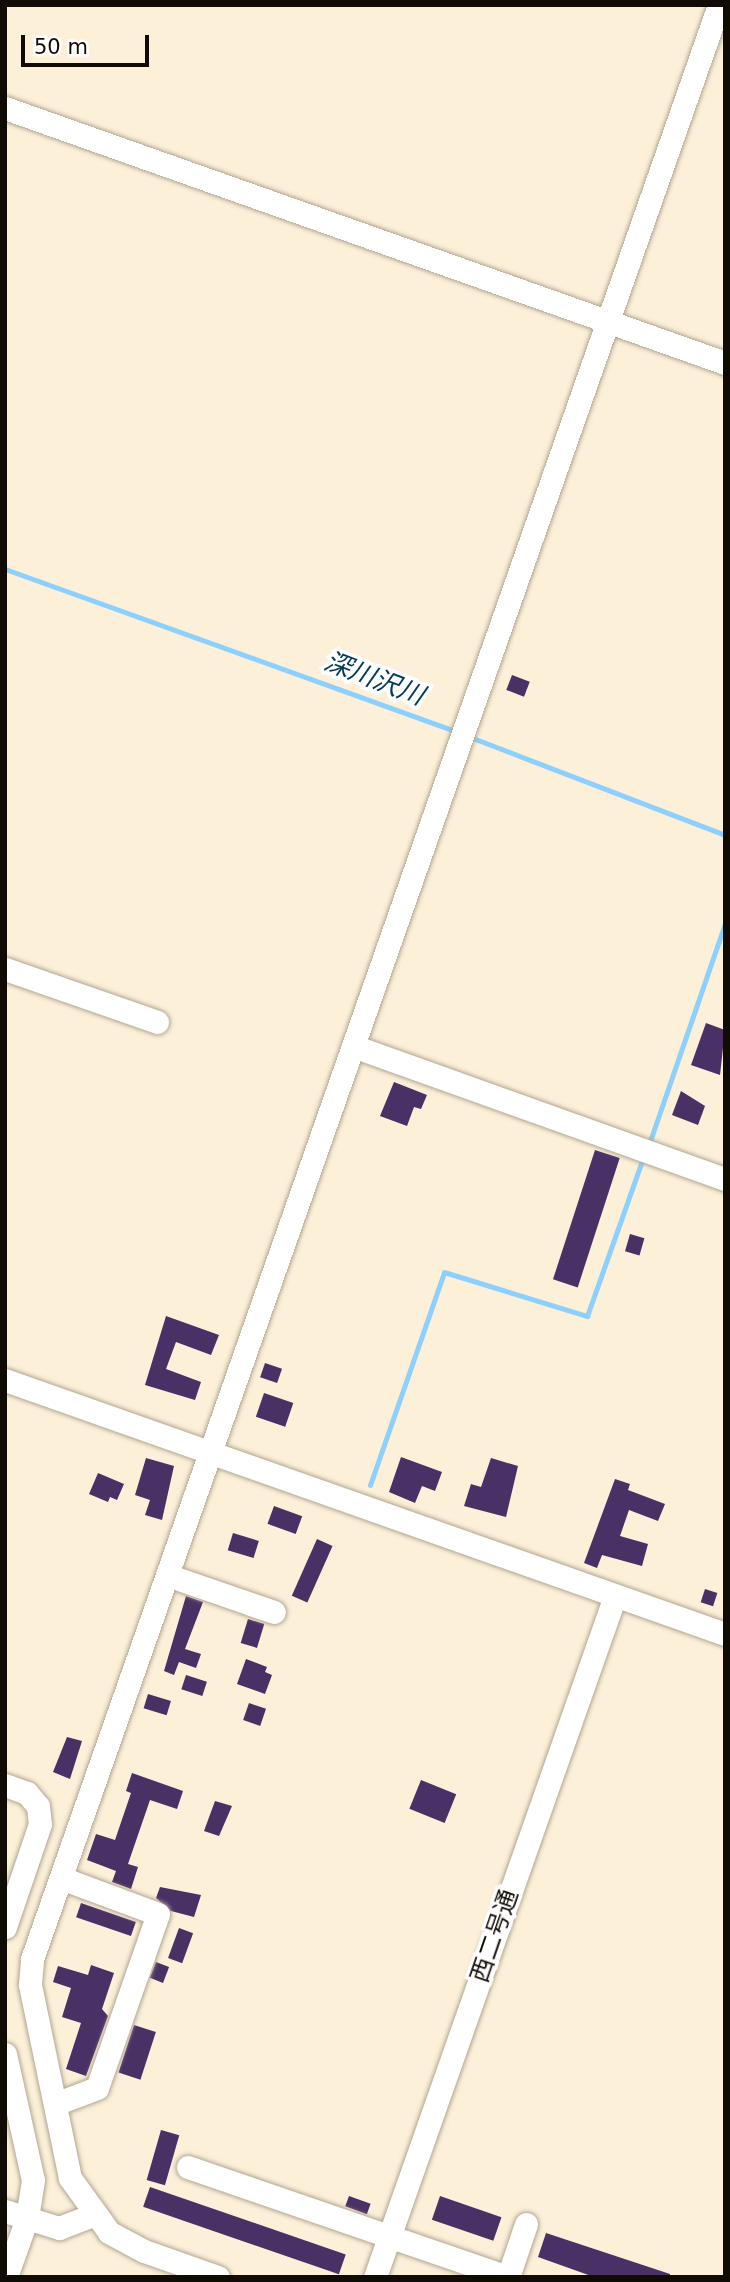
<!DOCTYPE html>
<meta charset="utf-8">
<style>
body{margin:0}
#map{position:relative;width:730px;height:2282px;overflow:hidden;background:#fcf0d9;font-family:"DejaVu Sans","Noto Sans JP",sans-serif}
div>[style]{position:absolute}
.stream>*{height:5px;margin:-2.5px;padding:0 2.5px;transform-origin:2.5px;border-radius:2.5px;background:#8dcffd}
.building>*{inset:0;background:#493065;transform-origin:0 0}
.roads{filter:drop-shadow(0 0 2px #b1a691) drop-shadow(0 0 2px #b1a691)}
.minor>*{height:23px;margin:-11.5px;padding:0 11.5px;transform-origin:11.5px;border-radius:11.5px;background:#fff}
span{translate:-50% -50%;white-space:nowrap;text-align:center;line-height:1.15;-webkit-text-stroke:7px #fff;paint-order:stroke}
.street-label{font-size:24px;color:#100c05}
.water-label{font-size:26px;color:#043b59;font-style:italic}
.frame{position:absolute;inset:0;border:7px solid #100c05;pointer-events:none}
.scale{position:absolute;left:21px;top:35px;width:128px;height:32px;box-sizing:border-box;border:4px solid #100c05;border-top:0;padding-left:9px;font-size:21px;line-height:24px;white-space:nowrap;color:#100c05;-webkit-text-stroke:5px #fff;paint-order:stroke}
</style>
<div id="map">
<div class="stream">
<i style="left:5px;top:569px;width:480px;rotate:19.8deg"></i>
<i style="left:470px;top:737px;width:273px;rotate:21deg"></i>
<i style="left:649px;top:1144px;width:234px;rotate:-71deg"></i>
<i style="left:370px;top:1485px;width:225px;rotate:-70.8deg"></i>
<i style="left:444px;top:1272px;width:150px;rotate:17.1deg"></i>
<i style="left:587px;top:1316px;width:164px;rotate:-70.5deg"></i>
</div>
<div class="building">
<i style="left:512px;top:675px;width:19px;height:16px;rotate:21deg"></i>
<i style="clip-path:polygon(706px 1023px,725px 1030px,720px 1075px,691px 1065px)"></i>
<i style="clip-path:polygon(394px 1082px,427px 1095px,421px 1109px,414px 1107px,407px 1126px,380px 1116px)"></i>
<i style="clip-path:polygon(681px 1091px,705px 1106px,698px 1125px,672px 1115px)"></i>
<i style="left:595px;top:1150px;width:26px;height:136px;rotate:18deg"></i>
<i style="left:630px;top:1234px;width:15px;height:18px;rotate:16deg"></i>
<i style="clip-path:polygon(166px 1316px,219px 1335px,211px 1355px,176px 1342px,166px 1369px,201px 1382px,195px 1400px,145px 1385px)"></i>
<i style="left:265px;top:1363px;width:18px;height:15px;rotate:19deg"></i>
<i style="left:264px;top:1393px;width:31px;height:25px;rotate:19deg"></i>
<i style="clip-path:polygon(401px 1457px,442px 1472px,435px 1491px,422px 1486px,415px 1503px,389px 1492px)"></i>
<i style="clip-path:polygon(146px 1458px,174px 1466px,162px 1520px,145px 1515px,150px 1500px,135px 1495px)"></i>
<i style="clip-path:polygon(491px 1458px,518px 1466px,506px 1517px,464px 1506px,471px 1484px,481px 1487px)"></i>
<i style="clip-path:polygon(98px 1473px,124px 1484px,117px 1500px,110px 1497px,108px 1502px,89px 1494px)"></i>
<i style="clip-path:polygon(615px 1479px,630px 1484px,628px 1490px,665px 1504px,658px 1521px,629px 1510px,620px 1536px,648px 1544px,642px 1566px,602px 1555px,597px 1568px,584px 1563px)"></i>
<i style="left:274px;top:1506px;width:30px;height:19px;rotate:20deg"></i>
<i style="left:233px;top:1533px;width:27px;height:18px;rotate:17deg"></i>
<i style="left:317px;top:1539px;width:17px;height:62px;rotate:24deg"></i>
<i style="left:705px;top:1589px;width:13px;height:14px;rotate:18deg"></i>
<i style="clip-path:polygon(186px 1596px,203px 1602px,185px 1649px,201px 1654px,196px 1668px,179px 1662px,174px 1675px,164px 1671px)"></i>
<i style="left:248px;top:1619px;width:17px;height:25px;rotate:17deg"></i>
<i style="clip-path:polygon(246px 1659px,267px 1667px,265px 1672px,272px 1675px,265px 1694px,237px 1684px)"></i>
<i style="left:186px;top:1675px;width:22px;height:15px;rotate:18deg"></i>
<i style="left:148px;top:1694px;width:24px;height:15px;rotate:17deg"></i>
<i style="left:249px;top:1703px;width:18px;height:18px;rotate:19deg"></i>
<i style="clip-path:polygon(67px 1737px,82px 1741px,70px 1779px,53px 1772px)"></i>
<i style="clip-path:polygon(132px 1773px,183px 1791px,177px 1809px,150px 1800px,128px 1864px,138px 1867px,131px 1889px,112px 1882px,116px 1871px,87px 1860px,96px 1834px,115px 1840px,131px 1793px,126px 1791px)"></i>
<i style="left:421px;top:1780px;width:38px;height:31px;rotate:22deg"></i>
<i style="clip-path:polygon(215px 1801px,232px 1806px,219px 1836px,204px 1831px)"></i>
<i style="clip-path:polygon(160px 1887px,201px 1895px,194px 1917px,171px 1911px,156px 1898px)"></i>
<i style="left:81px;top:1903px;width:58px;height:15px;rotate:19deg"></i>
<i style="left:179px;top:1928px;width:15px;height:32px;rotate:20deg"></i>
<i style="left:156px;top:1962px;width:14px;height:17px;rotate:21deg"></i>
<i style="clip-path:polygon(91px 1965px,114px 1973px,102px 2009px,108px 2016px,86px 2076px,66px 2069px,81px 2023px,62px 2017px,71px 1988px,53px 1982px,58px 1966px,88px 1975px)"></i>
<i style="left:134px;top:2025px;width:23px;height:50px;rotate:18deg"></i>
<i style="left:161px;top:2130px;width:19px;height:52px;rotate:16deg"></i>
<i style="left:150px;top:2187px;width:207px;height:21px;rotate:19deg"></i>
<i style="left:349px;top:2196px;width:23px;height:11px;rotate:20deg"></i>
<i style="left:440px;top:2196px;width:65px;height:25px;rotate:19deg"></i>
<i style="clip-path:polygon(546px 2233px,670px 2274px,670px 2277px,594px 2277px,538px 2257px)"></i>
</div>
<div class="roads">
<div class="minor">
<i style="left:5px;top:108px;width:764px;rotate:19.5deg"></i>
<i style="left:5px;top:969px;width:161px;rotate:19.2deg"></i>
<i style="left:353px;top:1046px;width:395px;rotate:19.7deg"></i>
<i style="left:5px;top:1380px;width:763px;rotate:19.43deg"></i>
<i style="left:167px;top:1575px;width:113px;rotate:19.1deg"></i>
<i style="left:5px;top:1785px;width:23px;rotate:20deg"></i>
<i style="left:27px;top:1793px;width:17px;rotate:50deg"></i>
<i style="left:38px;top:1806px;width:18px;rotate:84deg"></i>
<i style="left:40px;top:1824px;width:109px;rotate:108.8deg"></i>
<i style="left:5px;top:2054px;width:129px;rotate:77.5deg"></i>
<i style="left:33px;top:2180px;width:38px;rotate:99deg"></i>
<i style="left:27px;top:2218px;width:63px;rotate:109.6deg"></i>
<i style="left:55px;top:2104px;width:45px;rotate:-20.9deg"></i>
<i style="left:97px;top:2088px;width:184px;rotate:-70.7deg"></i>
<i style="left:158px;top:1914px;width:103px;rotate:-159.6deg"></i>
<i style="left:188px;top:2167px;width:337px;rotate:19deg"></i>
<i style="left:5px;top:2211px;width:57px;rotate:17.5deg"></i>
<i style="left:59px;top:2228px;width:36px;rotate:-21deg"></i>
<i style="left:218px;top:2277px;width:78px;rotate:-160.6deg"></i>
<i style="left:144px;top:2251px;width:40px;rotate:-152deg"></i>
<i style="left:109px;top:2232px;width:67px;rotate:-125.8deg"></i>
<i style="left:70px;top:2178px;width:198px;rotate:-101.7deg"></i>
<i style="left:30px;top:1984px;width:25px;rotate:-85deg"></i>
<i style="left:32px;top:1959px;width:2071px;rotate:-70.63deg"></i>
<i style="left:375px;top:2277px;width:722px;rotate:-70.59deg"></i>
<i style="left:508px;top:2277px;width:56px;rotate:-71.2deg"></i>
</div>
</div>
<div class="street-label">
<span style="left:495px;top:1936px;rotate:-71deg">西二号通</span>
</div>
<div class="water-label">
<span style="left:374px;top:679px;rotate:21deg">深川沢川</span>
</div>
<div class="frame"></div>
<div class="scale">50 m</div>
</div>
